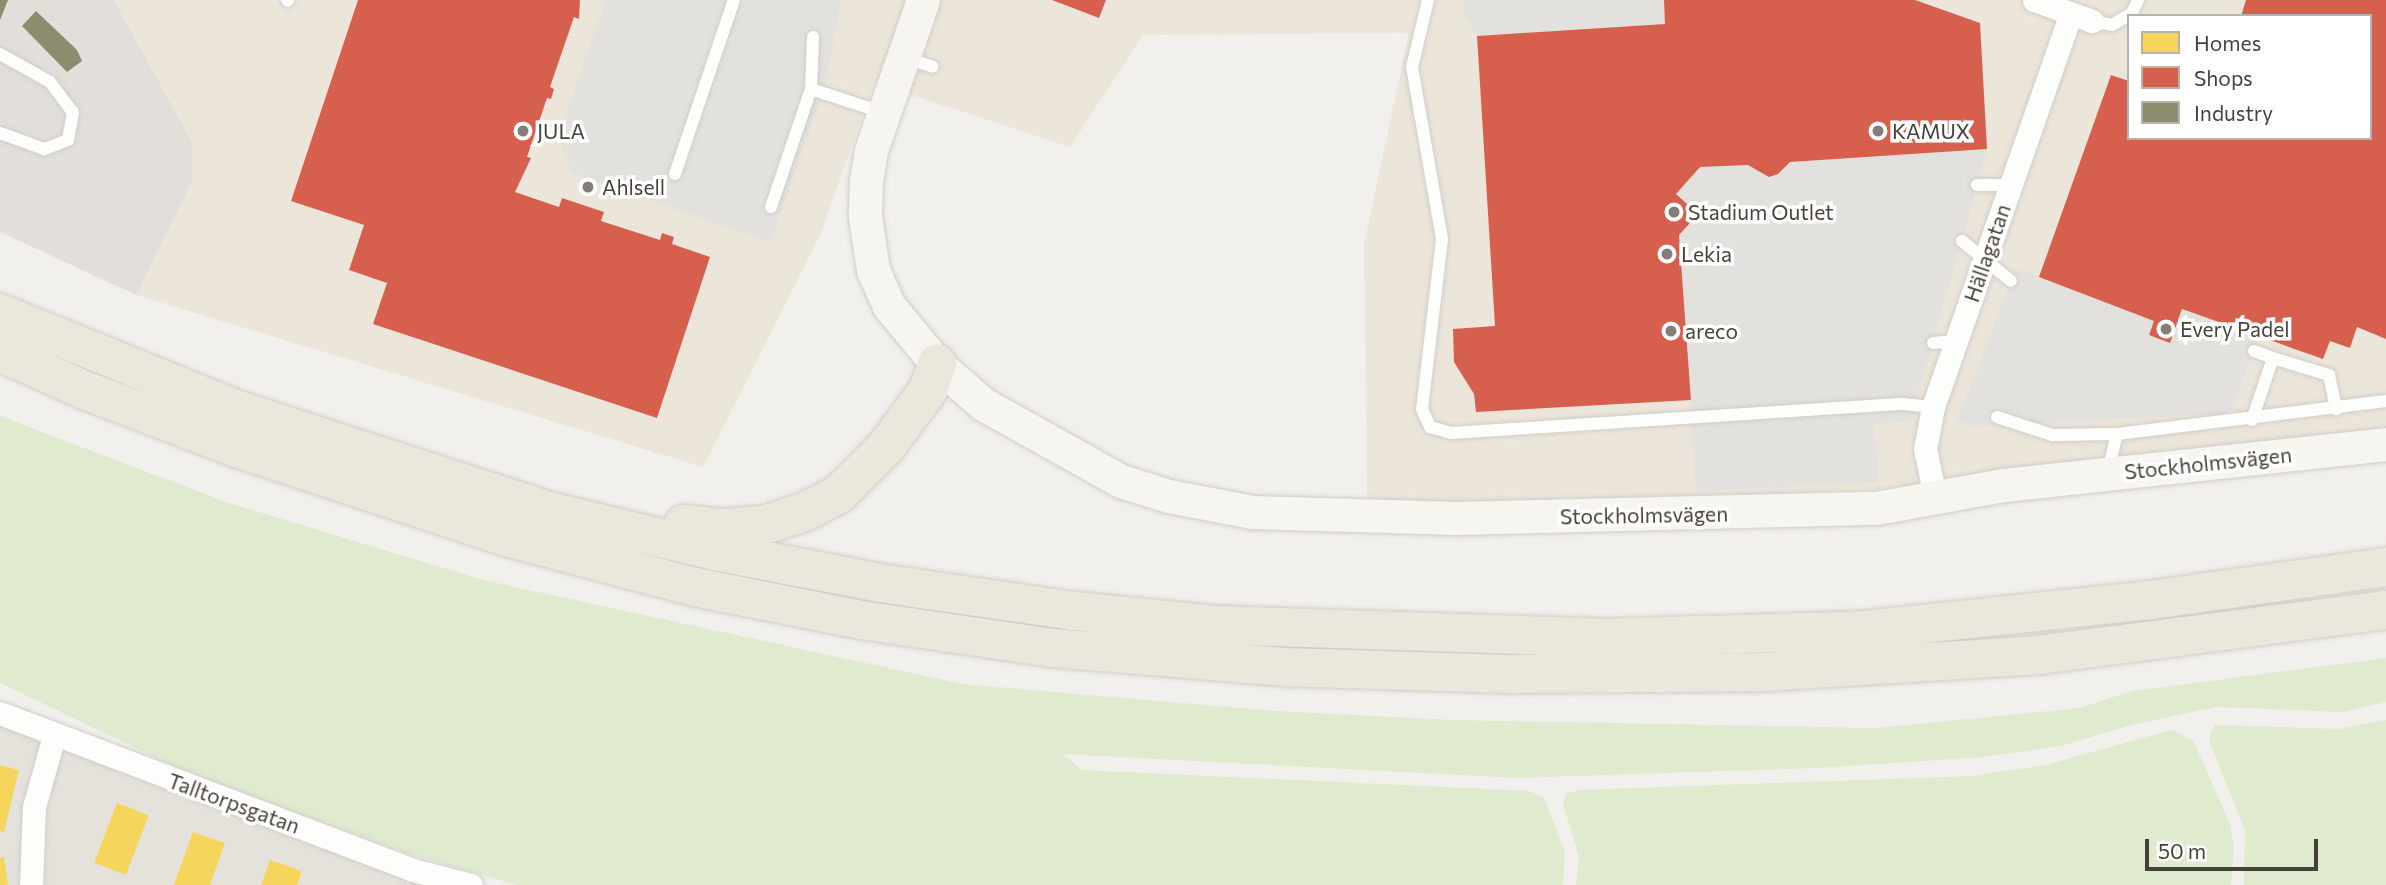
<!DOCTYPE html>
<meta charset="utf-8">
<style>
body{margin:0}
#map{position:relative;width:2386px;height:885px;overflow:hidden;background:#f2f0ec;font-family:Commissioner,sans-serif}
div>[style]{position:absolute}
.residential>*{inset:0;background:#e5e2db}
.commercial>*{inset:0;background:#ece5da}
.industrial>*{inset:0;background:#e2dfdb}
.green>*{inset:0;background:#dfeacf}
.parking>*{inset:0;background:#e3e1dd}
.homes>*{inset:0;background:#f6d55c;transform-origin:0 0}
.shops>*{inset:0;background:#d6604d}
.industry>*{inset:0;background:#8c8c6e}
.roads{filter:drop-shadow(0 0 2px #d0ceca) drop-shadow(0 0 2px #d0ceca)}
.lane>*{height:12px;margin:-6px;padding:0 6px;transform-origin:6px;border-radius:6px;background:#fdfdfc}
.street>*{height:23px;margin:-11.5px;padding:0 11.5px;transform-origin:11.5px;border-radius:11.5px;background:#fdfdfc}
.secondary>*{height:33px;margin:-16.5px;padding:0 16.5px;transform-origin:16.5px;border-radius:16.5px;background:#f6f5f0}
.highway>*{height:38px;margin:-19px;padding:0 19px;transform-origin:19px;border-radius:19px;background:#ebe7dc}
.dots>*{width:19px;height:19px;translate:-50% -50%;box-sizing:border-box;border:4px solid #fff;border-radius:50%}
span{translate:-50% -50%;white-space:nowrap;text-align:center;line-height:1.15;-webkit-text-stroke:7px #fff;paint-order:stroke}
.poi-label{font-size:21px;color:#474239}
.left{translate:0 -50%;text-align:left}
.street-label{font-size:21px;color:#474239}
.legend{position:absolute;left:2127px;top:14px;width:245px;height:126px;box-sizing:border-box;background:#fff;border:2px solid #b5b3b0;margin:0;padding:9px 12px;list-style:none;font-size:21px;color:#474239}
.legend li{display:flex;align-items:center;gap:14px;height:35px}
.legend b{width:35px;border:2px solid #b5b3b0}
.scale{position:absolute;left:2145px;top:839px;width:173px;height:32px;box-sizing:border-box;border:4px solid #474239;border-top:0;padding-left:9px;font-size:21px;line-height:24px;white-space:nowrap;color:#474239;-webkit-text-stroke:5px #fff;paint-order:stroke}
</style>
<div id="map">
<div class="residential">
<i style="clip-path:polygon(0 722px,442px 885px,0 885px)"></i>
</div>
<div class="commercial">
<i style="clip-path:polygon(evenodd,114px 0,2386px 0,2386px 428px,1879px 489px,1488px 505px,1367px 502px,1364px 244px,1409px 33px,1143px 35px,1070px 147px,874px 83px,821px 233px,703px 467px,136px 295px,193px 180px,192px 142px,114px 0,2129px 16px,2370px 16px,2370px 138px,2129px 138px,2129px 16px)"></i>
</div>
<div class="industrial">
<i style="clip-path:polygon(0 0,114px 0,192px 142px,193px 180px,136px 295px,0 232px)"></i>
</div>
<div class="green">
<i style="clip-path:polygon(0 416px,226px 502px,483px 580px,962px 684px,1276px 711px,1453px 720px,1877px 728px,2080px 708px,2132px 691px,2386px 658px,2386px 702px,2343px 712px,2215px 707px,2128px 726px,2061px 746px,1984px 757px,1818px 768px,1517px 778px,1062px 754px,1082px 770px,1530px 791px,1544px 798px,1565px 852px,1563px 885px,517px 885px,406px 853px,188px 773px,0 683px)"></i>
<i style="clip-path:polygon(2386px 720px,2386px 885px,2244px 885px,2245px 831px,2211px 746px,2209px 736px,2215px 725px,2339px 729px)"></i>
<i style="clip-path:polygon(2172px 730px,2193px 740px,2230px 824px,2234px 847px,2231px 885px,1576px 885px,1579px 857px,1563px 804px,1566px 794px,1578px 790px,1971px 776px,2045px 765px)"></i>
</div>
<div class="parking">
<i style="clip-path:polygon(606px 0,841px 0,826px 82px,771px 242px,571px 173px,558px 136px)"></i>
<i style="clip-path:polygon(1464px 0,1664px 0,1665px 24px,1477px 36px,1464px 17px)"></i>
<i style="clip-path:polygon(1987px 149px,1911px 421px,1874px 424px,1878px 483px,1696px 491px,1679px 235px,1698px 214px,1676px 194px,1700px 167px,1748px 165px,1769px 177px,1779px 174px,1790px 162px)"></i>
<i style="clip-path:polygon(2016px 268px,2154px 321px,2149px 335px,2169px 343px,2182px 309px,2258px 338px,2230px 413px,1974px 427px,1957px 420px)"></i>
</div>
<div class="homes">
<i style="clip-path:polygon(0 765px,19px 770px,4px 832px,0 831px)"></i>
<i style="left:117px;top:803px;width:34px;height:64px;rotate:21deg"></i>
<i style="clip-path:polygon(193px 832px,225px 843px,210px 885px,174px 885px)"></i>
<i style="clip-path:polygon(4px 857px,8px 885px,0 885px,0 858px)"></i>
<i style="clip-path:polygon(270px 860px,302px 871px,297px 885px,261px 885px)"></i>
</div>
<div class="shops">
<i style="clip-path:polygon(358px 0,580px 0,579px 19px,574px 17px,550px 87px,554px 89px,551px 99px,547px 98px,527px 157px,531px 158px,515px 192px,559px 207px,562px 198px,604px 212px,601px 221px,660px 240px,662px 233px,674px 237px,672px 244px,710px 257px,657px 418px,373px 324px,387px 283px,349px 270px,364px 225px,291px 201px)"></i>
<i style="clip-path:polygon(1052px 0,1106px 0,1099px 18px)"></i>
<i style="clip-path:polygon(1664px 0,1915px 0,1980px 23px,1987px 149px,1790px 162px,1778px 174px,1769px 177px,1748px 165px,1700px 167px,1676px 194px,1698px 214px,1679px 235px,1691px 400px,1476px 412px,1474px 394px,1454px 362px,1453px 329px,1495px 326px,1477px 36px,1665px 24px)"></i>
<i style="clip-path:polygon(2246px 0,2386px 0,2386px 339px,2357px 327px,2350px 348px,2330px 341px,2323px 359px,2182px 309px,2170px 343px,2149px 335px,2154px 321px,2039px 277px,2111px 75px,2129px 81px,2129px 138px,2370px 138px,2370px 16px,2241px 16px)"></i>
</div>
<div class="industry">
<i style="clip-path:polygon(0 0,8px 0,0 20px)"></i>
<i style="clip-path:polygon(36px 11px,77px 50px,82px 61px,67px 72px,22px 26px)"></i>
</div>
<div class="roads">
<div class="lane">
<i style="left:287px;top:0;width:1px;rotate:45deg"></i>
<i style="left:1428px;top:0;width:69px;rotate:103.4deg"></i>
<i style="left:1412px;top:67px;width:175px;rotate:80.1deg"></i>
<i style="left:1442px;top:239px;width:171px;rotate:96.7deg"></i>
<i style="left:1422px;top:409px;width:20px;rotate:66deg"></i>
<i style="left:1430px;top:427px;width:22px;rotate:16deg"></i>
<i style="left:1451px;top:433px;width:453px;rotate:-3.7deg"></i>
<i style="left:1903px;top:404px;width:30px;rotate:6deg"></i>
<i style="left:2092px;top:21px;width:20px;rotate:11deg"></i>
<i style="left:2112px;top:25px;width:23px;rotate:-31deg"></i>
<i style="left:2132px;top:13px;width:14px;rotate:-65deg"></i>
<i style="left:0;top:54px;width:57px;rotate:29.2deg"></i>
<i style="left:50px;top:82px;width:38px;rotate:53deg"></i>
<i style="left:73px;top:112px;width:28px;rotate:100deg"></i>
<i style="left:68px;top:140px;width:26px;rotate:159deg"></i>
<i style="left:44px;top:149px;width:47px;rotate:-160deg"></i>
<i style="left:906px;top:58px;width:28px;rotate:18deg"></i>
<i style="left:811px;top:89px;width:77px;rotate:18.2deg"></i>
<i style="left:675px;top:174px;width:184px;rotate:-71.3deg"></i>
<i style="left:1977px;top:185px;width:34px"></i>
<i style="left:771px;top:207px;width:125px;rotate:-71.3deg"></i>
<i style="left:811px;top:89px;width:52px;rotate:-87.8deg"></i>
<i style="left:1962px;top:241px;width:63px;rotate:39.2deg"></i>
<i style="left:1933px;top:343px;width:23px;rotate:-5deg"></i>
<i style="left:2254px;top:351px;width:20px;rotate:20deg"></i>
<i style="left:1997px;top:417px;width:58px;rotate:18.1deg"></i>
<i style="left:2052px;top:435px;width:65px;rotate:-0.9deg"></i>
<i style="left:2117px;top:434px;width:271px;rotate:-7deg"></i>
<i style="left:2252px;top:420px;width:65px;rotate:-71.3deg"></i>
<i style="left:2273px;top:358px;width:59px;rotate:16.9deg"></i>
<i style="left:2329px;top:375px;width:35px;rotate:78deg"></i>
<i style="left:2108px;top:472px;width:39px;rotate:-77deg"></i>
</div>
<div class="street">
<i style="left:2034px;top:0;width:62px;rotate:19.9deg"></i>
<i style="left:1935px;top:496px;width:48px;rotate:-102deg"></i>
<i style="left:1925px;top:449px;width:43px;rotate:-79.2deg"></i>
<i style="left:1933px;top:407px;width:417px;rotate:-70.7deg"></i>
<i style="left:0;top:713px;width:442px;rotate:20.8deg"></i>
<i style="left:413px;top:870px;width:60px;rotate:14.5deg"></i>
<i style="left:31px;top:885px;width:78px;rotate:-87.8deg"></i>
<i style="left:34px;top:807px;width:74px;rotate:-74.3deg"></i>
</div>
<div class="secondary">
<i style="left:923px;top:0;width:159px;rotate:109.1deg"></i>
<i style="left:871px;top:150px;width:31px;rotate:99deg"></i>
<i style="left:866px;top:181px;width:35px;rotate:92deg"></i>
<i style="left:865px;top:216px;width:55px;rotate:81.6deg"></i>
<i style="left:873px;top:270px;width:39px;rotate:66deg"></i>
<i style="left:889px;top:306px;width:75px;rotate:50.4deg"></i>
<i style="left:937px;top:364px;width:61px;rotate:41deg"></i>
<i style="left:983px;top:404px;width:158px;rotate:29.2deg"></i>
<i style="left:1121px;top:481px;width:50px;rotate:17.4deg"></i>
<i style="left:1169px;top:496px;width:85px;rotate:10.9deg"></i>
<i style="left:1252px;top:512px;width:205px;rotate:1.7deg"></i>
<i style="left:1457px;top:518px;width:419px;rotate:-1.4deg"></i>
<i style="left:1876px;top:508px;width:129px;rotate:-10.3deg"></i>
<i style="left:2003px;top:485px;width:385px;rotate:-6.1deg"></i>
</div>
<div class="highway">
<i style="left:0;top:313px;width:257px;rotate:22.2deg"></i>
<i style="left:238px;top:410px;width:327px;rotate:18deg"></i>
<i style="left:549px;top:511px;width:170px;rotate:13.6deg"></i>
<i style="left:714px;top:551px;width:169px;rotate:10.9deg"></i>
<i style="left:880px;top:583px;width:196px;rotate:8.2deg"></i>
<i style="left:1074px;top:611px;width:144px;rotate:5.6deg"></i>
<i style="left:1217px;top:625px;width:385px;rotate:1.9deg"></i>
<i style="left:1602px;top:638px;width:263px;rotate:-1.7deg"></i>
<i style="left:1865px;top:630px;width:288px;rotate:-6deg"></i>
<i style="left:2151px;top:600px;width:237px;rotate:-8deg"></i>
<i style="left:0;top:352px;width:90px;rotate:24.3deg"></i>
<i style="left:82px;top:389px;width:168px;rotate:20.9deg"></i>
<i style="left:239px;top:449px;width:285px;rotate:18.2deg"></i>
<i style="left:510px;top:538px;width:191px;rotate:14.8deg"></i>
<i style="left:695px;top:587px;width:169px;rotate:11.2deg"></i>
<i style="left:861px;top:620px;width:194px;rotate:8.3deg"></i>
<i style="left:1053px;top:648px;width:231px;rotate:4.7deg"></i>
<i style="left:1283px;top:667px;width:226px;rotate:1.8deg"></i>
<i style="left:1509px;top:674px;width:255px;rotate:-0.4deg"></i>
<i style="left:1764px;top:672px;width:276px;rotate:-3.5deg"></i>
<i style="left:2039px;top:655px;width:350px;rotate:-7.4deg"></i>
<i style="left:684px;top:524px;width:39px;rotate:6deg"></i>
<i style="left:723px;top:528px;width:41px;rotate:-4.2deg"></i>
<i style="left:764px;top:525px;width:40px;rotate:-18deg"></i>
<i style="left:802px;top:513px;width:42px;rotate:-27.2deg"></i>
<i style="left:839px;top:494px;width:66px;rotate:-45deg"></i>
<i style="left:886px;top:447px;width:71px;rotate:-53.6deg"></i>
<i style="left:928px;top:390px;width:28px;rotate:-71deg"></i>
</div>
</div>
<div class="dots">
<i style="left:523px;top:131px;background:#837f78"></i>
<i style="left:1878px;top:131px;background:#837f78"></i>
<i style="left:588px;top:187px;background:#837f78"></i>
<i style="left:1674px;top:212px;background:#837f78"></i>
<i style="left:1667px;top:254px;background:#837f78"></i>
<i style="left:2166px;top:329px;background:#837f78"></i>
<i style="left:1671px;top:331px;background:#837f78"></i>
</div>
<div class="poi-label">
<span class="left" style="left:537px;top:131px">JULA</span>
<span class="left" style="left:1892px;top:131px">KAMUX</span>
<span class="left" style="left:602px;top:187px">Ahlsell</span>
<span class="left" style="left:1688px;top:212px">Stadium Outlet</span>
<span class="left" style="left:1681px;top:254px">Lekia</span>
<span class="left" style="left:2180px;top:329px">Every Padel</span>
<span class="left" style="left:1685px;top:331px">areco</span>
</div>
<div class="street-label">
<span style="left:1987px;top:253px;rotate:-71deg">Hällagatan</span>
<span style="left:2208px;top:463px;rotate:-6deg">Stockholmsvägen</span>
<span style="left:1644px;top:515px;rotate:-1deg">Stockholmsvägen</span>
<span style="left:234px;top:803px;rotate:20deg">Talltorpsgatan</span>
</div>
<ul class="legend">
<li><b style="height:19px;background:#f6d55c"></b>Homes</li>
<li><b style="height:19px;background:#d6604d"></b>Shops</li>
<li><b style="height:19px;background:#8c8c6e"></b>Industry</li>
</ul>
<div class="scale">50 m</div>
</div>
